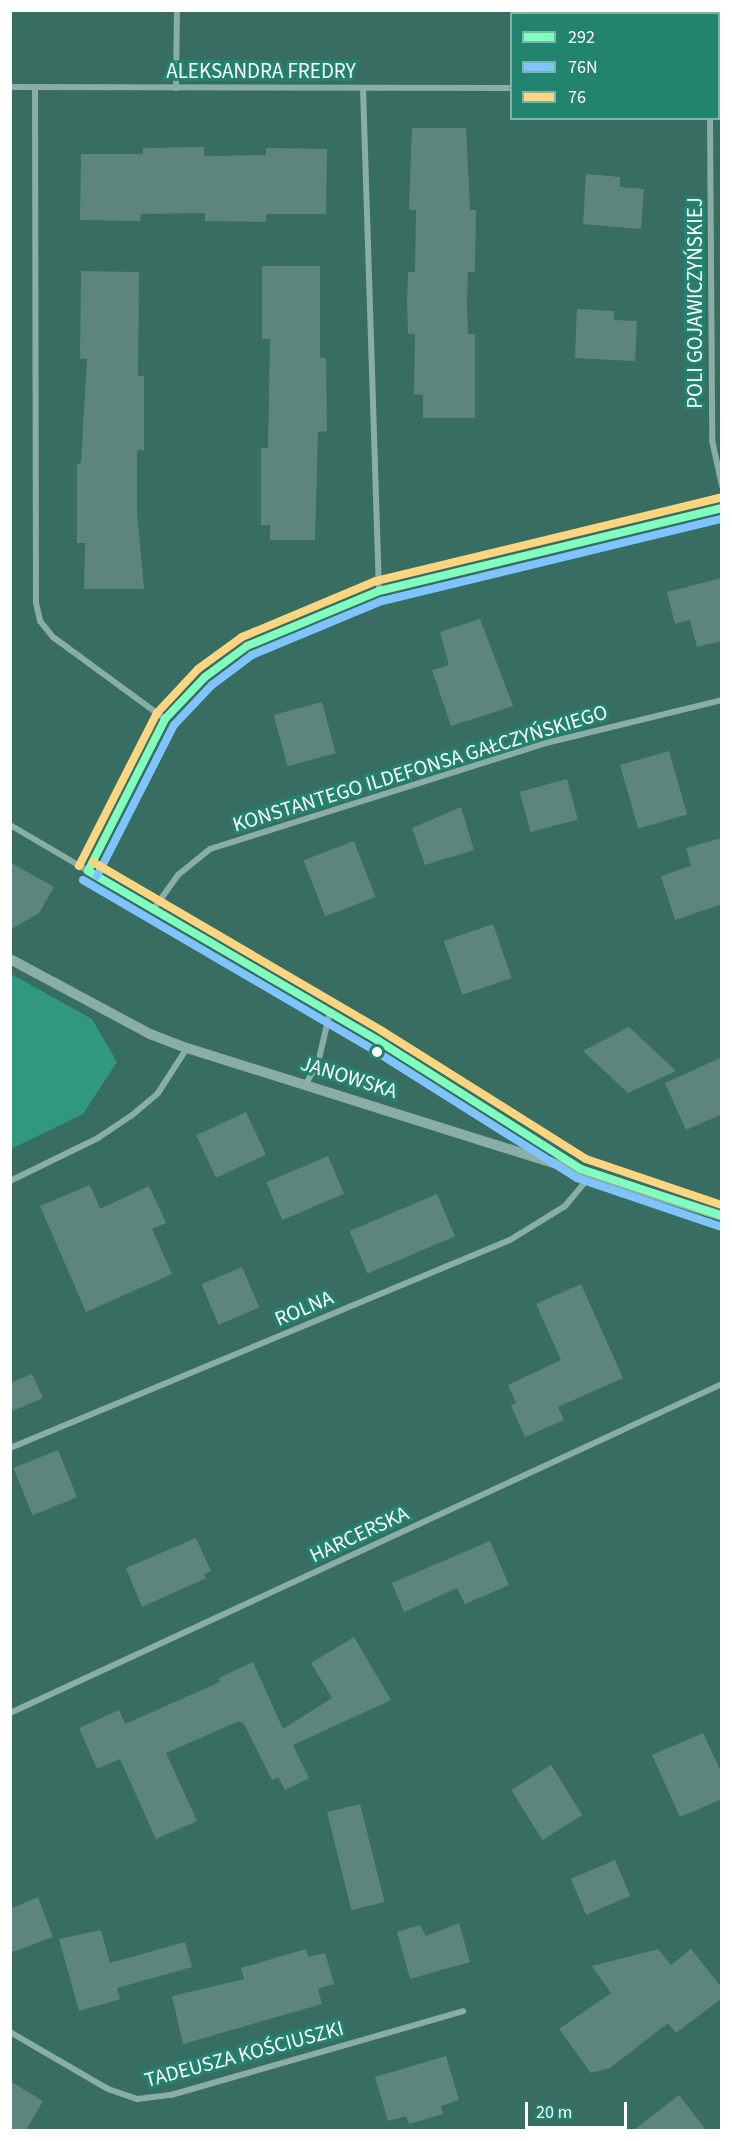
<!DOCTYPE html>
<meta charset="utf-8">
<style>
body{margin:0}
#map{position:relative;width:732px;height:2141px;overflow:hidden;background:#386d62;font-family:"Source Sans 3",sans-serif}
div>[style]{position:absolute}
.green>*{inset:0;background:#309780}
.building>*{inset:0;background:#5e857d;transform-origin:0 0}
.minor>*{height:6px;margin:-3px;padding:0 3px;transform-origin:3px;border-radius:3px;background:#8aada5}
.tertiary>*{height:10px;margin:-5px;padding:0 5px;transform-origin:5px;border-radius:5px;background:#8aada5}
.bus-1>*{height:8px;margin:-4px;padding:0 4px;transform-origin:4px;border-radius:4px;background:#80ffbe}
.bus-2>*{height:8px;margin:-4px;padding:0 4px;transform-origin:4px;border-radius:4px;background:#80c4ff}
.bus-3>*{height:8px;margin:-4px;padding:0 4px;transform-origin:4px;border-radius:4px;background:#ffd580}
.dots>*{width:16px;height:16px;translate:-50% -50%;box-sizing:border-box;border:3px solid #22836f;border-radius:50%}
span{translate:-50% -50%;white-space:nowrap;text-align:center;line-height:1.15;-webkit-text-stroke:6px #22836f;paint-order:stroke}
.street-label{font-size:21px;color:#fff}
.frame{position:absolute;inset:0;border:12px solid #fff;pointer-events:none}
.legend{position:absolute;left:510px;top:12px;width:210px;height:108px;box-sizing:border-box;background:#22836f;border:2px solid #7ab5a9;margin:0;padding:8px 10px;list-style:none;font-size:18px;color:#fff}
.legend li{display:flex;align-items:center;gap:12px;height:30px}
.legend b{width:30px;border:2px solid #7ab5a9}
.scale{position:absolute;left:525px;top:2102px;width:102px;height:27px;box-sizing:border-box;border:3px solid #fff;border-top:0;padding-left:8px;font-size:18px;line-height:21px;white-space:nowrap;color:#fff;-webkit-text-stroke:4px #22836f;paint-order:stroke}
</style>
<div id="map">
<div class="green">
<i style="clip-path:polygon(11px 974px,92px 1019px,117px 1062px,83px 1114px,11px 1149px)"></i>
</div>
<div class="building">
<i style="clip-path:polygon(412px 128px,466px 128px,470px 210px,476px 210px,475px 272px,468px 272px,467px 298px,468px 334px,475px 334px,475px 418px,423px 418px,423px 395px,414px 394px,415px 334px,408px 334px,407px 298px,408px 272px,415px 272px,416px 210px,409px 210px)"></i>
<i style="clip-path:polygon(204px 147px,204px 156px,266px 155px,266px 148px,327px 149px,326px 214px,266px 214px,266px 222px,205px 221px,205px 213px,141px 214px,140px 221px,80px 220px,81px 154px,143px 154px,143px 148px)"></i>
<i style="clip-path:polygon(586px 174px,620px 177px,620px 187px,644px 189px,641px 229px,583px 224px)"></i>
<i style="clip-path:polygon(262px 266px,320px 266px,320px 358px,326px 358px,327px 431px,318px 432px,315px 540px,270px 540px,270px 525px,261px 525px,261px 448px,268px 448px,270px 339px,262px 339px)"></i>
<i style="clip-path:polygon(81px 271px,139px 272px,138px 376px,144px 376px,144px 450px,137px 450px,137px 512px,144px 589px,84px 589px,85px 543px,77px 543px,77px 464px,81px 463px,87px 359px,80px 359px)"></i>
<i style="clip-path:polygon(577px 309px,614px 311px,614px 320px,637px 321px,635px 361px,575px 358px)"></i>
<i style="clip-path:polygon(722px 578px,722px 641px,697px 647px,690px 620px,675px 624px,667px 592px)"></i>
<i style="clip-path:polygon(480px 619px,513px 706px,451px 726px,432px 670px,449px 665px,440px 632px)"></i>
<i style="left:322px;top:702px;width:53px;height:50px;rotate:75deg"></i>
<i style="left:669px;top:751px;width:66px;height:51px;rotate:74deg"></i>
<i style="left:567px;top:779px;width:42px;height:49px;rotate:75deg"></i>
<i style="clip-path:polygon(461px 807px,474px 850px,425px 865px,412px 828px)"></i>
<i style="clip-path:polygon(722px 838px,722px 904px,675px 920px,661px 876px,691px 866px,686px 848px)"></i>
<i style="left:354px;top:841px;width:60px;height:54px;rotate:69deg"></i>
<i style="clip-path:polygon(10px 862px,54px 887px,39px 913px,10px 930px)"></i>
<i style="left:493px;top:924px;width:57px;height:52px;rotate:71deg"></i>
<i style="clip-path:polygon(629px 1027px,676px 1071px,628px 1093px,583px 1051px)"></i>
<i style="clip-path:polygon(722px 1057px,722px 1114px,686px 1130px,665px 1083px)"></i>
<i style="left:246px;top:1112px;width:47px;height:55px;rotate:65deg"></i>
<i style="left:328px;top:1156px;width:41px;height:67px;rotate:67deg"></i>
<i style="clip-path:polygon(90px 1185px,100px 1209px,149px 1186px,166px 1223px,152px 1229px,172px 1274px,86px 1312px,40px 1206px)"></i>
<i style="left:437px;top:1194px;width:46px;height:95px;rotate:67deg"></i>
<i style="left:242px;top:1267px;width:44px;height:44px;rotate:67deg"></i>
<i style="clip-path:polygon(581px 1284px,623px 1378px,558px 1407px,564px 1420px,525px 1437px,511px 1406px,516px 1403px,508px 1385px,561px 1360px,536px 1304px)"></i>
<i style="clip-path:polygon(32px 1374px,43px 1398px,10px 1412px,10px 1383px)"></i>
<i style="left:58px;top:1450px;width:51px;height:48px;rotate:68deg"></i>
<i style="clip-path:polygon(196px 1538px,211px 1571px,204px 1574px,206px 1578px,142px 1607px,126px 1568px)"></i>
<i style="clip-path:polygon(490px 1541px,509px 1585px,465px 1604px,457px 1588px,404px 1612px,392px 1583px)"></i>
<i style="clip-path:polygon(354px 1637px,391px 1700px,293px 1745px,309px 1778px,285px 1790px,278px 1777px,272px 1780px,244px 1724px,239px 1721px,166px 1753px,197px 1821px,156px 1839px,120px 1759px,97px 1769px,79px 1728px,119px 1710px,125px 1724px,220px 1682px,219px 1678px,253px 1662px,283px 1729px,332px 1698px,311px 1663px)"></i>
<i style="clip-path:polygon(703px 1733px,722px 1774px,722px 1799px,680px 1817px,652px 1755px)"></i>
<i style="left:551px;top:1765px;width:59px;height:47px;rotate:58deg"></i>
<i style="left:360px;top:1804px;width:101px;height:34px;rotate:76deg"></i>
<i style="left:615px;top:1860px;width:39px;height:48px;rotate:67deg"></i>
<i style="clip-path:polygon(38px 1897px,53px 1937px,10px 1953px,10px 1909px)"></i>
<i style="clip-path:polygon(459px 1923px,470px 1962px,410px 1979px,397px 1932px,420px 1925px,426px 1936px)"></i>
<i style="clip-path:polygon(101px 1930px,110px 1963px,185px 1942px,192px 1967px,117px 1988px,120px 1999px,79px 2011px,59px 1939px)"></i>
<i style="clip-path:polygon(306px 1949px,308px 1957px,325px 1953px,334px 1984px,318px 1989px,322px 2004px,183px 2044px,172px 1996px,244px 1979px,241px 1968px)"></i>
<i style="clip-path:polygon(658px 1949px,671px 1965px,691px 1949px,722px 1988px,722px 1998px,676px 2033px,668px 2023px,610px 2068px,591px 2073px,559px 2029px,611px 1993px,592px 1966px)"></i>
<i style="clip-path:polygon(446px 2056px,459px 2100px,441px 2106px,443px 2114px,409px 2124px,406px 2116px,388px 2121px,375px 2077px)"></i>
<i style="clip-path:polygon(10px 2081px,43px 2101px,26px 2130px,10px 2130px)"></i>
<i style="clip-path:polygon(679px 2095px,706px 2130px,634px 2130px)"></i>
</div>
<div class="minor">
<i style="left:515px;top:10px;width:4px;rotate:90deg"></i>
<i style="left:710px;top:14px;width:4px;rotate:-90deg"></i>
<i style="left:10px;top:87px;width:502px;rotate:0.11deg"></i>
<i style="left:35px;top:87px;width:516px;rotate:89.89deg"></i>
<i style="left:36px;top:603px;width:18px;rotate:77deg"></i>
<i style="left:40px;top:621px;width:21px;rotate:51deg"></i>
<i style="left:53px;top:637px;width:139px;rotate:36.2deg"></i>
<i style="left:718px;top:87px;width:4px"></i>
<i style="left:176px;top:88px;width:78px;rotate:-89.3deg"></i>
<i style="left:363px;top:88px;width:503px;rotate:88.18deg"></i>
<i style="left:710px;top:118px;width:322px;rotate:89.6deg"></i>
<i style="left:712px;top:440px;width:47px;rotate:77.7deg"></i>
<i style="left:10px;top:825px;width:425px;rotate:30.4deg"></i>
<i style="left:377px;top:1040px;width:237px;rotate:32.4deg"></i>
<i style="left:88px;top:871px;width:170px;rotate:-63.1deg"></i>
<i style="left:165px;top:719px;width:58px;rotate:-46.4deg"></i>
<i style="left:205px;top:677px;width:52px;rotate:-36.4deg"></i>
<i style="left:247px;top:646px;width:143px;rotate:-22.6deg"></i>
<i style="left:379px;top:591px;width:353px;rotate:-13.6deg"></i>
<i style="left:153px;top:910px;width:43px;rotate:-54.5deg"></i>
<i style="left:178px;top:875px;width:41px;rotate:-39.1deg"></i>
<i style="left:210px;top:849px;width:352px;rotate:-17.5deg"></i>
<i style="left:546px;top:743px;width:181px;rotate:-13.7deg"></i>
<i style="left:305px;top:1085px;width:26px;rotate:-59deg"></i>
<i style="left:318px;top:1063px;width:52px;rotate:-76.8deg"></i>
<i style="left:10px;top:1181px;width:98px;rotate:-26deg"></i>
<i style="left:98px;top:1138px;width:40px;rotate:-34deg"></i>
<i style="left:131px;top:1116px;width:35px;rotate:-40deg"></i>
<i style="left:158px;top:1093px;width:54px;rotate:-57.2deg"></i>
<i style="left:10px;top:1448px;width:542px;rotate:-22.59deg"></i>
<i style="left:510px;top:1240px;width:65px;rotate:-31.7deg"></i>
<i style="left:565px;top:1206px;width:42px;rotate:-49.8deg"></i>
<i style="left:10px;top:1713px;width:784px;rotate:-24.8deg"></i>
<i style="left:10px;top:2032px;width:113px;rotate:30.2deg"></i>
<i style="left:108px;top:2089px;width:31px;rotate:19deg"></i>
<i style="left:137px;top:2099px;width:34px;rotate:-7deg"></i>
<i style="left:171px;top:2095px;width:304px;rotate:-16deg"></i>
</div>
<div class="tertiary">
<i style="left:10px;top:959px;width:159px;rotate:28.2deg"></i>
<i style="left:150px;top:1034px;width:40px;rotate:21deg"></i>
<i style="left:187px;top:1048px;width:561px;rotate:17.43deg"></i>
</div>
<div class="bus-1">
<i style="left:88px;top:871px;width:170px;rotate:-63.1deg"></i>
<i style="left:165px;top:719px;width:58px;rotate:-46.4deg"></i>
<i style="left:205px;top:677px;width:52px;rotate:-36.4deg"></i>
<i style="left:247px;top:646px;width:143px;rotate:-22.6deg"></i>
<i style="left:379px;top:591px;width:353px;rotate:-13.6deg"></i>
<i style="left:88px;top:871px;width:335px;rotate:30.3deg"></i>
<i style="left:377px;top:1040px;width:241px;rotate:32.3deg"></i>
<i style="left:581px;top:1169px;width:149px;rotate:18.4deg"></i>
</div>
<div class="bus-2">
<i style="left:97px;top:876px;width:169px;rotate:-63deg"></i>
<i style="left:174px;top:725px;width:55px;rotate:-46.5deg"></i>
<i style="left:212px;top:685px;width:50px;rotate:-36.9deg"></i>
<i style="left:252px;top:655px;width:141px;rotate:-22.6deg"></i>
<i style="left:382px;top:601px;width:350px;rotate:-13.6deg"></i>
<i style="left:83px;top:880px;width:335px;rotate:30.3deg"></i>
<i style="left:372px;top:1049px;width:242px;rotate:32.2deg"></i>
<i style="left:577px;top:1178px;width:150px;rotate:18.7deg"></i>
</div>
<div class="bus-3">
<i style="left:93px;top:862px;width:335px;rotate:30.3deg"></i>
<i style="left:382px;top:1031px;width:241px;rotate:32.1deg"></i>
<i style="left:586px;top:1159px;width:144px;rotate:18.7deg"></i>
<i style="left:79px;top:866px;width:172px;rotate:-63deg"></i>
<i style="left:157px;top:713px;width:60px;rotate:-47deg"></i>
<i style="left:198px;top:669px;width:54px;rotate:-36deg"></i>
<i style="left:242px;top:637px;width:145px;rotate:-22.7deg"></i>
<i style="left:376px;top:581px;width:354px;rotate:-13.6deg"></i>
</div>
<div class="dots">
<i style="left:377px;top:1052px;background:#fff"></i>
</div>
<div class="street-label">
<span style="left:261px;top:71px">ALEKSANDRA FREDRY</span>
<span style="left:695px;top:303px;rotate:-90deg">POLI GOJAWICZYŃSKIEJ</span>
<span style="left:420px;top:768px;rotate:-17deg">KONSTANTEGO ILDEFONSA GAŁCZYŃSKIEGO</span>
<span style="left:349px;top:1077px;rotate:17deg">JANOWSKA</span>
<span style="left:304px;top:1308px;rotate:-23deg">ROLNA</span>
<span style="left:359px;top:1534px;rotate:-25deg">HARCERSKA</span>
<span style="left:244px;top:2054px;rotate:-15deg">TADEUSZA KOŚCIUSZKI</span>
</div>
<div class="frame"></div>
<ul class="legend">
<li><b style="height:8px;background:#80ffbe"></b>292</li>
<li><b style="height:8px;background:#80c4ff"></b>76N</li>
<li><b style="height:8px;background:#ffd580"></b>76</li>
</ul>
<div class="scale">20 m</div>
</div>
